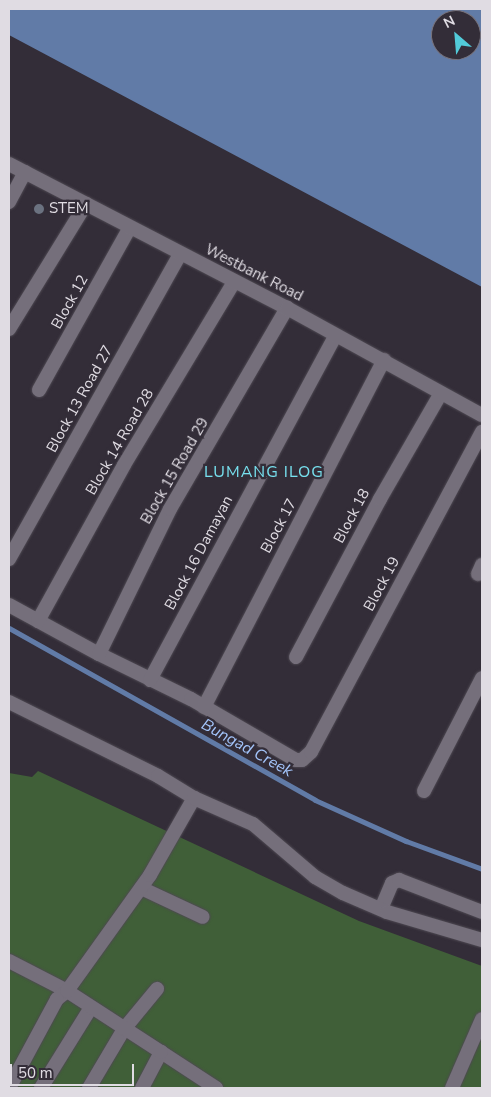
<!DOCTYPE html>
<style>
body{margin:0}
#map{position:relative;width:491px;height:1097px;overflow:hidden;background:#332d38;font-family:"Nunito Sans",sans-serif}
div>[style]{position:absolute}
.green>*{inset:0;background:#405f38}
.water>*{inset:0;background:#617ba7}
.stream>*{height:5px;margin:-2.5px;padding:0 2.5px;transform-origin:2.5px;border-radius:2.5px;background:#617ba7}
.roads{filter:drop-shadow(0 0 1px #4e4952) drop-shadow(0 0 1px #4e4952)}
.minor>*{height:14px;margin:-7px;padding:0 7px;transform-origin:7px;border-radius:7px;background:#756f7b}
.tertiary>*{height:14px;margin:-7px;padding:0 7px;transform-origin:7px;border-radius:7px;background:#756f7b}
.dots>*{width:14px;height:14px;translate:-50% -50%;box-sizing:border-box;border:2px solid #332d38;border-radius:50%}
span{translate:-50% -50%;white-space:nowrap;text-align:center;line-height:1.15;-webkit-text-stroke:4.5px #332d38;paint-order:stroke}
.poi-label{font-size:15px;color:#e0dce3}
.left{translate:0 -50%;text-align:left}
.street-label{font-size:15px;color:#e0dce3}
.neighbourhood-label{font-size:16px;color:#77e1ef;letter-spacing:1px}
.water-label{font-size:16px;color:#a3c4fa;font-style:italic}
.frame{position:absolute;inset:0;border:10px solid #e0dce3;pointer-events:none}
.north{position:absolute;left:431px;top:10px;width:50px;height:50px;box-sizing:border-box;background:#332d38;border:1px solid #78737c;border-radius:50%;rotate:333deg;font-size:14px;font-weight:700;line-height:20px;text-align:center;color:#e0dce3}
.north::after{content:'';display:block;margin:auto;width:18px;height:22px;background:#52cbd9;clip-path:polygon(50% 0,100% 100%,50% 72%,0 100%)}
.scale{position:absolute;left:10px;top:1064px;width:124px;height:22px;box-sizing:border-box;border:2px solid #e0dce3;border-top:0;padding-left:6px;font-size:15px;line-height:18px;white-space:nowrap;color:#e0dce3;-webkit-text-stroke:4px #332d38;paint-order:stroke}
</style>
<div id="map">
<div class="green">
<i style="clip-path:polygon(38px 771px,359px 921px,482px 966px,482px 1088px,9px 1088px,9px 773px,32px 777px)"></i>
</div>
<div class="water">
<i style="clip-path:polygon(evenodd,9px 9px,482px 9px,482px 287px,9px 35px,9px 9px,441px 20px,471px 20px,471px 50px,441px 50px,441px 20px)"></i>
</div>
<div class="stream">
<i style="left:9px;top:628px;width:351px;rotate:29.3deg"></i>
<i style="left:315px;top:800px;width:100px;rotate:24.3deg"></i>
<i style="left:406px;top:841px;width:81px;rotate:20.2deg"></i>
</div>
<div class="roads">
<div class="minor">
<i style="left:9px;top:202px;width:34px;rotate:-62deg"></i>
<i style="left:9px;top:329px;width:147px;rotate:-58.4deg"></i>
<i style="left:39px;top:390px;width:184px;rotate:-60.8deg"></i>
<i style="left:9px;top:559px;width:350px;rotate:-60.7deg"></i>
<i style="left:478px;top:574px;width:10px;rotate:-66deg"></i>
<i style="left:9px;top:605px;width:102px;rotate:28.6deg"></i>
<i style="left:99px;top:654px;width:102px;rotate:26.1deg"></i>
<i style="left:191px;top:699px;width:121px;rotate:30.2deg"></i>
<i style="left:296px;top:760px;width:6px"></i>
<i style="left:302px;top:760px;width:12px;rotate:-42deg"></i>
<i style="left:311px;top:752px;width:363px;rotate:-61.9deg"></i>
<i style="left:38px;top:621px;width:178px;rotate:-61.1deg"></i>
<i style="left:124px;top:465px;width:214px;rotate:-59deg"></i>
<i style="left:99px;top:654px;width:161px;rotate:-63.9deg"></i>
<i style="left:170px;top:509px;width:233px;rotate:-59.8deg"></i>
<i style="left:296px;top:657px;width:179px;rotate:-62deg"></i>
<i style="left:380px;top:499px;width:122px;rotate:-60.1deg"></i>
<i style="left:150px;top:680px;width:391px;rotate:-61.7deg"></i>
<i style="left:204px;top:707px;width:391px;rotate:-62.6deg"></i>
<i style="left:424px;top:791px;width:127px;rotate:-62.8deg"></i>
<i style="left:141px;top:888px;width:68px;rotate:25.1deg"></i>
<i style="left:381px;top:909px;width:28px;rotate:-67deg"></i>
<i style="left:392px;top:883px;width:8px;rotate:-23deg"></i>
<i style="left:399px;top:880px;width:89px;rotate:21.1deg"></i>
<i style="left:9px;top:961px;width:65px;rotate:27.3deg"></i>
<i style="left:67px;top:991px;width:13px;rotate:141deg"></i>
<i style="left:57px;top:999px;width:101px;rotate:118.3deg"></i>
<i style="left:161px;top:1052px;width:66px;rotate:33.2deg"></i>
<i style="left:41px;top:1088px;width:93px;rotate:-58.2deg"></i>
<i style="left:89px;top:1088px;width:69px;rotate:-59.3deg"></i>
<i style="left:124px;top:1029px;width:52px;rotate:-50.5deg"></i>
<i style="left:142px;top:1088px;width:41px;rotate:-62.2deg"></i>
<i style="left:161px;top:1052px;width:112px;rotate:-147deg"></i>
<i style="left:67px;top:991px;width:143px;rotate:-54.4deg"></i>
<i style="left:150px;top:875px;width:89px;rotate:-60.3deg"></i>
<i style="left:452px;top:1088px;width:75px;rotate:-66.5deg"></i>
</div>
<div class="tertiary">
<i style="left:9px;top:164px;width:313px;rotate:27.4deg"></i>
<i style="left:287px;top:308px;width:222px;rotate:28.8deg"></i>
<i style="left:9px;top:702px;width:166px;rotate:26.4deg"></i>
<i style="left:158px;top:776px;width:42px;rotate:31.4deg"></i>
<i style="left:194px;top:798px;width:64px;rotate:23.8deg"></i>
<i style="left:253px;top:824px;width:82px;rotate:40.5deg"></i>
<i style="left:315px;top:877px;width:32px;rotate:30deg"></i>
<i style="left:343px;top:893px;width:48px;rotate:23.4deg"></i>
<i style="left:387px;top:912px;width:99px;rotate:16.4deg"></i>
</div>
</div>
<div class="dots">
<i style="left:39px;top:209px;background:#6b7280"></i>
</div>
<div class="poi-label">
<span class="left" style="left:49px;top:209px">STEM</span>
</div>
<div class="street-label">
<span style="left:254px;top:273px;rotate:27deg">Westbank Road</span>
<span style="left:70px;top:302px;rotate:-61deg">Block 12</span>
<span style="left:80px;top:399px;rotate:-61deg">Block 13 Road 27</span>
<span style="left:120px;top:442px;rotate:-60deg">Block 14 Road 28</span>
<span style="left:175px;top:471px;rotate:-60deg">Block 15 Road 29</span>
<span style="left:352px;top:516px;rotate:-62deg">Block 18</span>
<span style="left:279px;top:526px;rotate:-62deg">Block 17</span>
<span style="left:199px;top:553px;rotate:-62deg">Block 16 Damayan</span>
<span style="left:382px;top:584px;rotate:-62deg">Block 19</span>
</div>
<div class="neighbourhood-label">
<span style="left:264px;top:472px">LUMANG ILOG</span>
</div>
<div class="water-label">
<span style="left:247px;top:748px;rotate:29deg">Bungad Creek</span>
</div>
<div class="frame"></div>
<div class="north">N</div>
<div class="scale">50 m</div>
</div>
